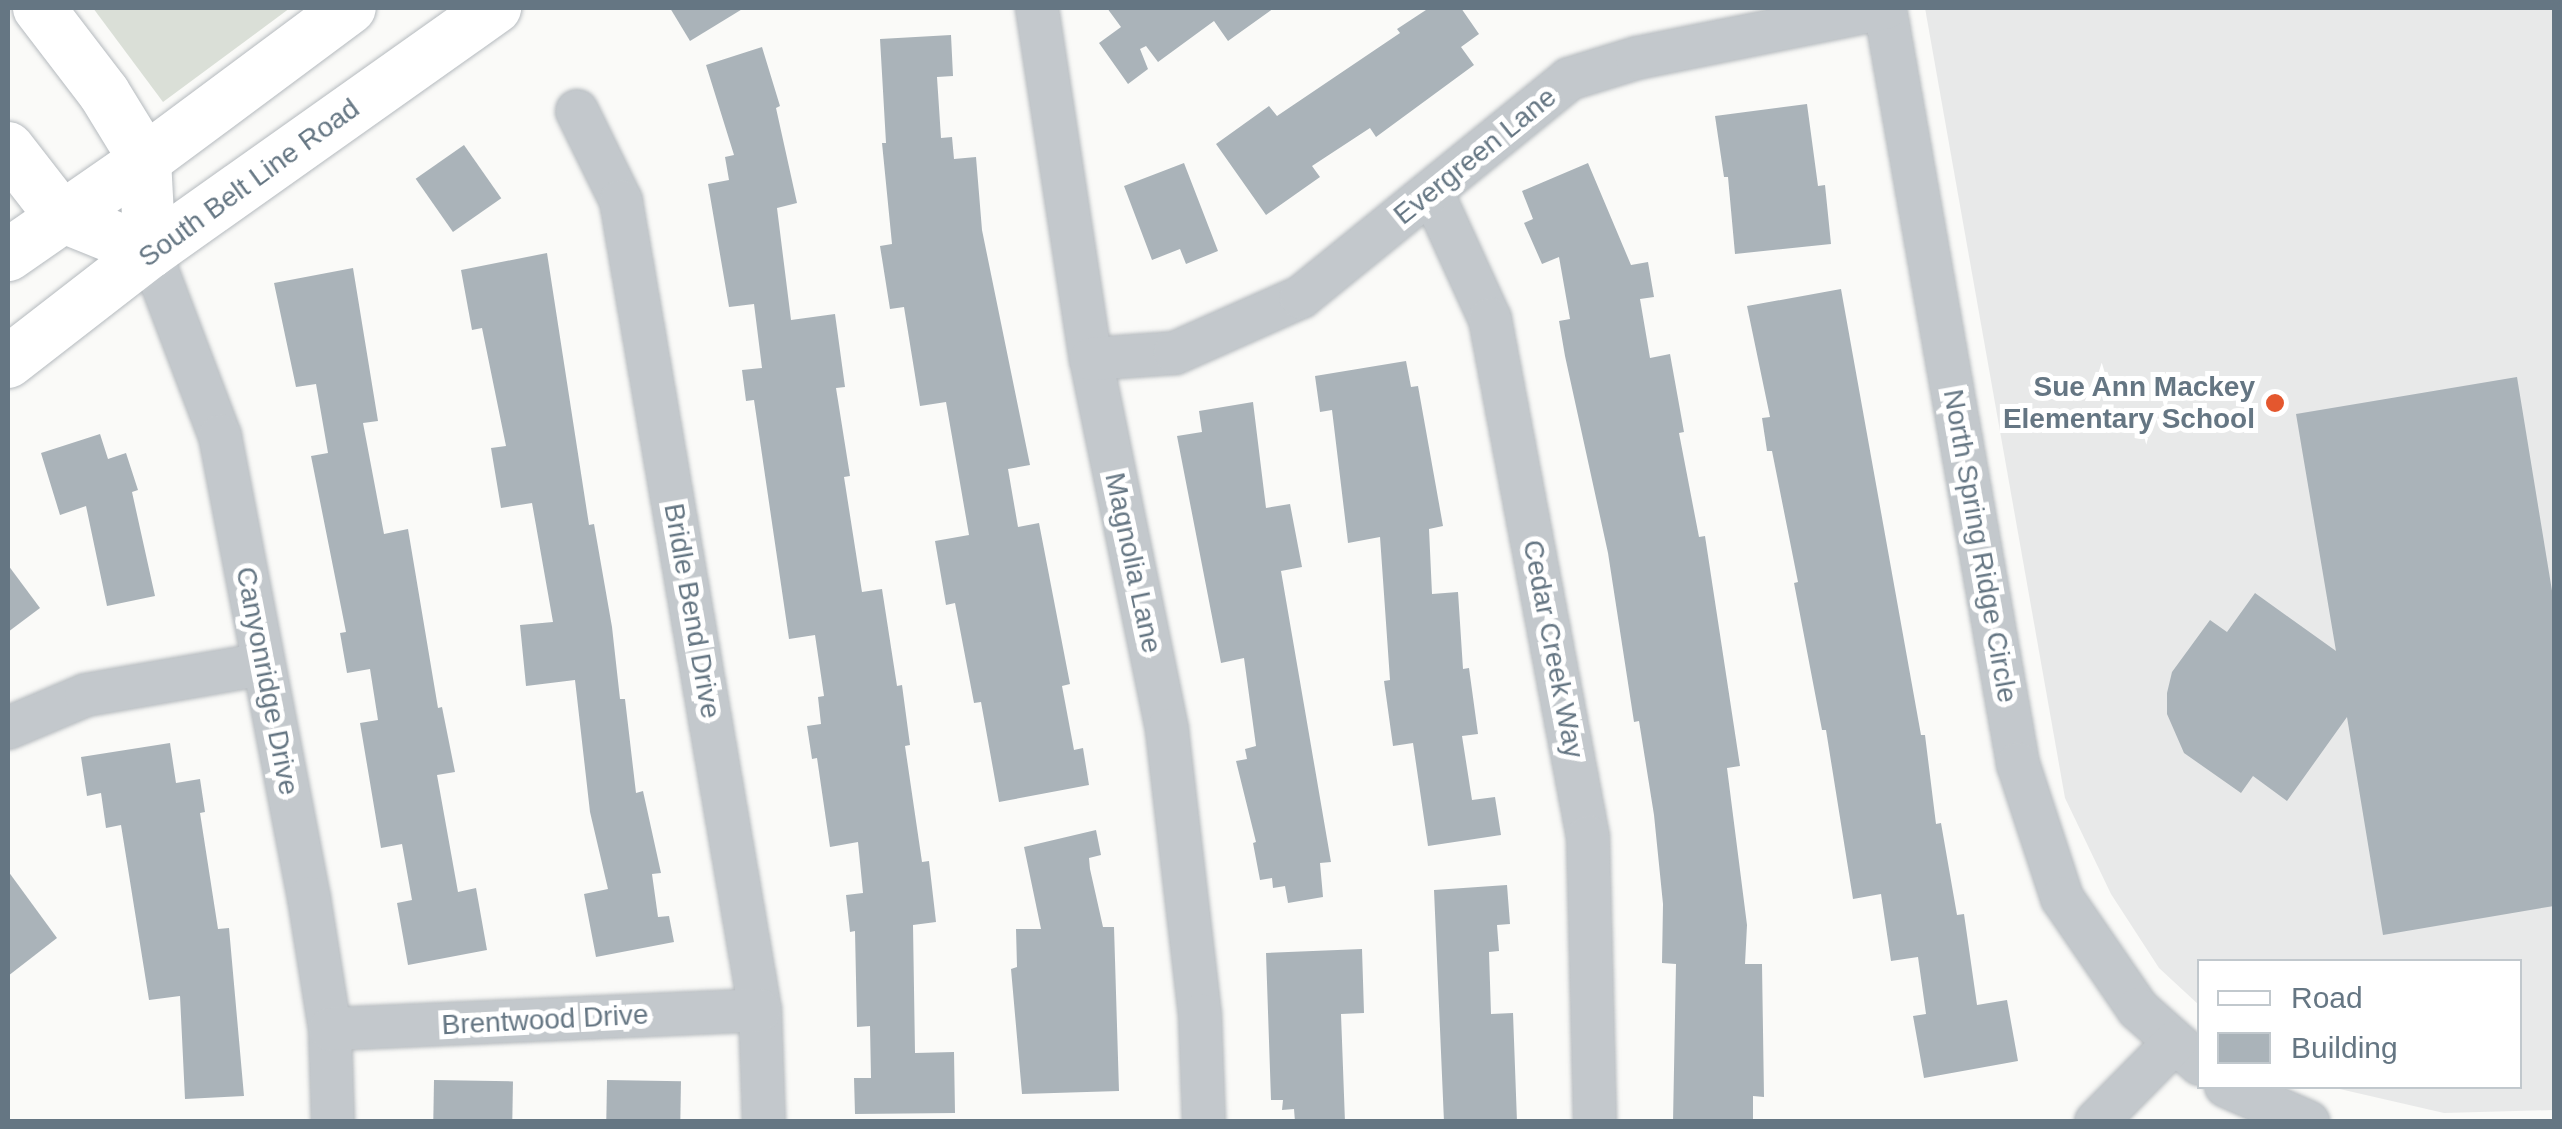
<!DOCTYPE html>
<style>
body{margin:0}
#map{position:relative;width:2562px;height:1129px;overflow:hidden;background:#fafaf8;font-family:Helvetica,sans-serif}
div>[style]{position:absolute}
.built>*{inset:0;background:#e8e9e9}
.green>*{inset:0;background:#dadfd7}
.building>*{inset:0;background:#aab3b9;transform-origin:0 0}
.roads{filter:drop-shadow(0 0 2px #b5babe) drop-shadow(0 0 2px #b5babe)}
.minor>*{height:42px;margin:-21px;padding:0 21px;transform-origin:21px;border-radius:21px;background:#c3c8cc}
.major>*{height:52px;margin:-26px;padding:0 26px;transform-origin:26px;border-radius:26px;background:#fff}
.dots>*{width:28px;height:28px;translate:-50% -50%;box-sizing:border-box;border:5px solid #fff;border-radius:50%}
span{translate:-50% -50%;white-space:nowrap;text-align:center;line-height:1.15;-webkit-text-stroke:10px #fff;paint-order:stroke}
.street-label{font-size:28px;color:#657683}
.poi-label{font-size:28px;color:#657683;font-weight:700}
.right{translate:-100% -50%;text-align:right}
.frame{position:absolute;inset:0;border:10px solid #657683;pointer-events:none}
.legend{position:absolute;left:2197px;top:959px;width:325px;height:130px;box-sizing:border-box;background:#fff;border:2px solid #c1c8cd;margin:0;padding:12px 18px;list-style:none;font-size:30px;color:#657683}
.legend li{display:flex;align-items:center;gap:20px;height:50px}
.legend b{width:50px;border:2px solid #c1c8cd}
</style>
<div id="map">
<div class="built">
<i style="clip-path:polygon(1925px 8px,2554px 8px,2554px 1110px,2444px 1113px,2331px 1087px,2520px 1086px,2520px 962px,2200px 962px,2199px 1005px,2159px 968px,2111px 894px,2065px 798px)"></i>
</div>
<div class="green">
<i style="clip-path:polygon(93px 8px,290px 8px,163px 102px)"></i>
</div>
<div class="building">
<i style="clip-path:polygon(670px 8px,744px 8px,690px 41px)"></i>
<i style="clip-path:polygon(1107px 8px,1274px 8px,1228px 41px,1214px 21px,1158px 62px,1146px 46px,1140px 49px,1148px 69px,1128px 84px,1099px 43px,1121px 27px)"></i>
<i style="clip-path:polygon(1429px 8px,1461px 8px,1479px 34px,1461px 47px,1474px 65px,1376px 137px,1370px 128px,1312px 166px,1320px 177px,1266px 215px,1216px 144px,1269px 106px,1277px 116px,1400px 33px,1397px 29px)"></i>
<i style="clip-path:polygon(951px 35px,953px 76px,937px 77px,941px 138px,952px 137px,954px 159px,976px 157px,982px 230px,1030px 465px,1008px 469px,1018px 527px,1039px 523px,1070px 684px,1062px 686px,1074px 750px,1083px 748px,1089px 785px,999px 802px,981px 702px,974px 703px,955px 603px,946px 605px,935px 541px,969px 535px,946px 402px,920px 406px,904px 307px,890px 309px,880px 246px,892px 244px,882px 143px,886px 143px,880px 39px)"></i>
<i style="clip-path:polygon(762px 47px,780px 106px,776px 108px,797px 203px,777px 208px,791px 320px,835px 314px,845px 387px,836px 388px,850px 476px,844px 477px,862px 592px,882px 589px,897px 686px,902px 685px,910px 745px,905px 746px,922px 862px,929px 861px,936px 922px,913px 925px,915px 1053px,954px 1052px,955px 1113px,855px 1114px,854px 1078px,871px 1078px,870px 1026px,857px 1027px,855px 931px,850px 932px,846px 895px,863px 893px,858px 842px,830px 847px,817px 758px,812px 759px,807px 726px,821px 724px,818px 697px,824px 696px,815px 635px,789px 639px,754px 400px,746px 401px,742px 370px,762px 368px,754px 304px,729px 307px,708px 184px,729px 180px,725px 157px,734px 155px,706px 65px)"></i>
<i style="clip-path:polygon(1807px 104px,1818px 186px,1825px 185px,1831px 244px,1735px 254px,1728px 177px,1724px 177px,1715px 116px)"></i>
<i style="left:464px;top:145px;width:65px;height:59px;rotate:55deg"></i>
<i style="clip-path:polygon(1184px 163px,1218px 251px,1186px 264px,1180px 249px,1152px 260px,1124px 186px)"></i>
<i style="clip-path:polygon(1588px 163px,1631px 265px,1648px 262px,1654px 297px,1640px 299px,1650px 358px,1670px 354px,1684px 432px,1679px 433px,1699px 537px,1705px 536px,1740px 766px,1727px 768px,1747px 925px,1745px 964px,1762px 964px,1764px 1097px,1753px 1096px,1753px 1122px,1673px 1122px,1676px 964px,1662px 963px,1663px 904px,1654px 815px,1639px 721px,1634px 722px,1608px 553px,1565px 356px,1559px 321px,1570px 319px,1559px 257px,1542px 264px,1524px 223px,1533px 219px,1522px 191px)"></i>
<i style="clip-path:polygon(547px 253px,589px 525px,594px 524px,612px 627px,620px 699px,625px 699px,636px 793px,643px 791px,661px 873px,652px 874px,658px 917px,669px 916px,674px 942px,596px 957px,584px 894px,608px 889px,590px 812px,575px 680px,526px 686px,520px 625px,553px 622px,532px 503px,501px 508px,491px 448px,506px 446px,482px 328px,472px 330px,461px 270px)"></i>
<i style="clip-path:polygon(353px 268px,378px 421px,363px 423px,384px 534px,408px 529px,438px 708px,442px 707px,455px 772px,437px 775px,458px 892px,476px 888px,487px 950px,408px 965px,397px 903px,412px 900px,402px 844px,381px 848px,360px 723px,378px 720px,370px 669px,347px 673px,340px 633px,346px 632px,311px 456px,328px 453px,316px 384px,296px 387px,274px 283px)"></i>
<i style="clip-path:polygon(1841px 289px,1921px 735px,1925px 735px,1936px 824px,1941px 823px,1957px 915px,1964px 914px,1977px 1005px,2007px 1000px,2018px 1061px,1924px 1078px,1913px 1016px,1926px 1014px,1918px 957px,1891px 961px,1881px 894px,1853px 899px,1826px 730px,1822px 730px,1794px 583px,1798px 582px,1772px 451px,1767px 451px,1762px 418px,1770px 417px,1747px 306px)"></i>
<i style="clip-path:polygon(1406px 361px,1411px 387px,1418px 386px,1443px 526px,1429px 529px,1432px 594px,1458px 592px,1463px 669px,1469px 668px,1478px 734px,1462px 736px,1472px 800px,1495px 797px,1501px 835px,1428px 846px,1413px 743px,1393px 746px,1384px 681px,1390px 680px,1380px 537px,1348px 543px,1332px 410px,1320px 412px,1315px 376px)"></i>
<i style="clip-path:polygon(2517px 377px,2554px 603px,2554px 906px,2383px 935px,2347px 717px,2287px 801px,2253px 776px,2241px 793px,2184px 753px,2167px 714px,2167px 693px,2172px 672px,2210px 620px,2227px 632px,2255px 593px,2336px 651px,2296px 414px)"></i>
<i style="clip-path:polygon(1253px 402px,1266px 508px,1290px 504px,1302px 567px,1281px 571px,1331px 862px,1320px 863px,1323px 897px,1288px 903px,1285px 886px,1273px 888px,1272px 878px,1260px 880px,1253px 843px,1256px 842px,1236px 761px,1247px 759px,1245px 749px,1256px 746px,1244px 658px,1221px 663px,1177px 436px,1202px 432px,1199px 411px)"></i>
<i style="clip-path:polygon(100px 434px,108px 459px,126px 453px,138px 490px,132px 492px,155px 596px,107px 606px,86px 506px,60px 515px,41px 453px)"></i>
<i style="clip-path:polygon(8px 565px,40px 608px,8px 632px)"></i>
<i style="clip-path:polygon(170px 743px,176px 783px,200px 779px,205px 812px,200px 813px,218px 929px,229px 928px,244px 1096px,185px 1099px,180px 996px,149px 1000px,121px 825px,106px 828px,101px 793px,87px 796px,81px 757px)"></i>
<i style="clip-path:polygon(1096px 830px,1101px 855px,1089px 858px,1090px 869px,1103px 927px,1114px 927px,1119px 1091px,1022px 1094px,1011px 969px,1017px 967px,1016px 929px,1041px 929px,1024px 847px)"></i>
<i style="clip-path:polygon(8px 871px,57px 938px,8px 976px)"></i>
<i style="clip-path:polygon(1507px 885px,1510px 924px,1497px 925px,1499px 951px,1489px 952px,1491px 1014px,1513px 1013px,1517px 1122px,1444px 1122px,1434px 890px)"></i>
<i style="clip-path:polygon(1362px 949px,1364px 1013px,1341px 1014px,1345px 1122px,1295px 1122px,1294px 1109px,1282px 1110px,1283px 1100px,1271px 1100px,1266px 953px)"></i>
<i style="left:434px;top:1080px;width:79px;height:42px;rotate:1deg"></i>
<i style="left:607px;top:1080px;width:74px;height:42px;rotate:1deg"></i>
</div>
<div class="roads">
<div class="minor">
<i style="left:1037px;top:8px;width:355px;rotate:81.3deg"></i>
<i style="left:1091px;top:359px;width:379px;rotate:78.4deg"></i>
<i style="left:1167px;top:730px;width:287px;rotate:83.4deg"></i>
<i style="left:1200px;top:1015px;width:107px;rotate:87.9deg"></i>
<i style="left:1885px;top:8px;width:768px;rotate:80.02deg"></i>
<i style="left:2018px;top:764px;width:141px;rotate:71.8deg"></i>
<i style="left:2062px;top:898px;width:135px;rotate:55.6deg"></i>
<i style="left:2138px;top:1009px;width:83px;rotate:41.6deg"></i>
<i style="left:577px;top:111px;width:100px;rotate:63.9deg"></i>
<i style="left:621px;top:201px;width:821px;rotate:80.25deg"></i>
<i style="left:760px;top:1010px;width:112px;rotate:88deg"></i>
<i style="left:1432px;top:192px;width:140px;rotate:65.5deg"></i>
<i style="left:1490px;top:319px;width:527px;rotate:79.29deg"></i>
<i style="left:1588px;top:837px;width:285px;rotate:88.6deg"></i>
<i style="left:150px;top:252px;width:197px;rotate:69.2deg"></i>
<i style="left:220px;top:436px;width:470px;rotate:79.1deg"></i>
<i style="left:309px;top:898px;width:133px;rotate:80.9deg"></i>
<i style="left:330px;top:1029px;width:93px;rotate:88.2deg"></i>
<i style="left:1091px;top:359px;width:84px;rotate:-4.1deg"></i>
<i style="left:1175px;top:353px;width:138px;rotate:-24deg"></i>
<i style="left:1301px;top:297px;width:345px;rotate:-39.1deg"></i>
<i style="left:1569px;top:79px;width:71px;rotate:-17.2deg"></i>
<i style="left:1637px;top:58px;width:253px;rotate:-11.4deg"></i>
<i style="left:8px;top:728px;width:85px;rotate:-22.9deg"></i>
<i style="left:86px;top:695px;width:180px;rotate:-9.9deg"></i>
<i style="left:330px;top:1029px;width:430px;rotate:-2.5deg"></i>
<i style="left:2226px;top:1086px;width:90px;rotate:23.7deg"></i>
<i style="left:2096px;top:1122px;width:112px;rotate:-45.4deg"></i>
</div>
<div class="major">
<i style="left:39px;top:8px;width:107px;rotate:52.6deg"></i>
<i style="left:104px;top:93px;width:79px;rotate:58.5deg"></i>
<i style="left:145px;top:160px;width:92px;rotate:86.9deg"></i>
<i style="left:8px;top:148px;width:86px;rotate:52.1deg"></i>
<i style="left:61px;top:216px;width:96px;rotate:22deg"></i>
<i style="left:8px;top:255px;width:167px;rotate:-34.7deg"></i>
<i style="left:145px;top:160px;width:255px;rotate:-36.6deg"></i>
<i style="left:8px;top:362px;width:180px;rotate:-37.8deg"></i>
<i style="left:150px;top:252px;width:423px;rotate:-35.3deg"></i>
</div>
</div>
<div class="dots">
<i style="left:2275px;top:403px;background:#e4572e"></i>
</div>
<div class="street-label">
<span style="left:1475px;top:156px;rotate:-39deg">Evergreen Lane</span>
<span style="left:249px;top:183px;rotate:-36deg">South Belt Line Road</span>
<span style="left:1980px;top:546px;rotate:80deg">North Spring Ridge Circle</span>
<span style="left:1133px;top:563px;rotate:78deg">Magnolia Lane</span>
<span style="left:692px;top:611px;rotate:80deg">Bridle Bend Drive</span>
<span style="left:1553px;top:649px;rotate:79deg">Cedar Creek Way</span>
<span style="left:267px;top:681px;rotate:79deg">Canyonridge Drive</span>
<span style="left:545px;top:1020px;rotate:-3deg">Brentwood Drive</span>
</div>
<div class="poi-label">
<span class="right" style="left:2255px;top:403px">Sue Ann Mackey<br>Elementary School</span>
</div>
<div class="frame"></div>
<ul class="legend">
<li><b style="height:12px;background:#fff"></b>Road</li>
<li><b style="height:28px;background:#aab3b9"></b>Building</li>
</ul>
</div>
